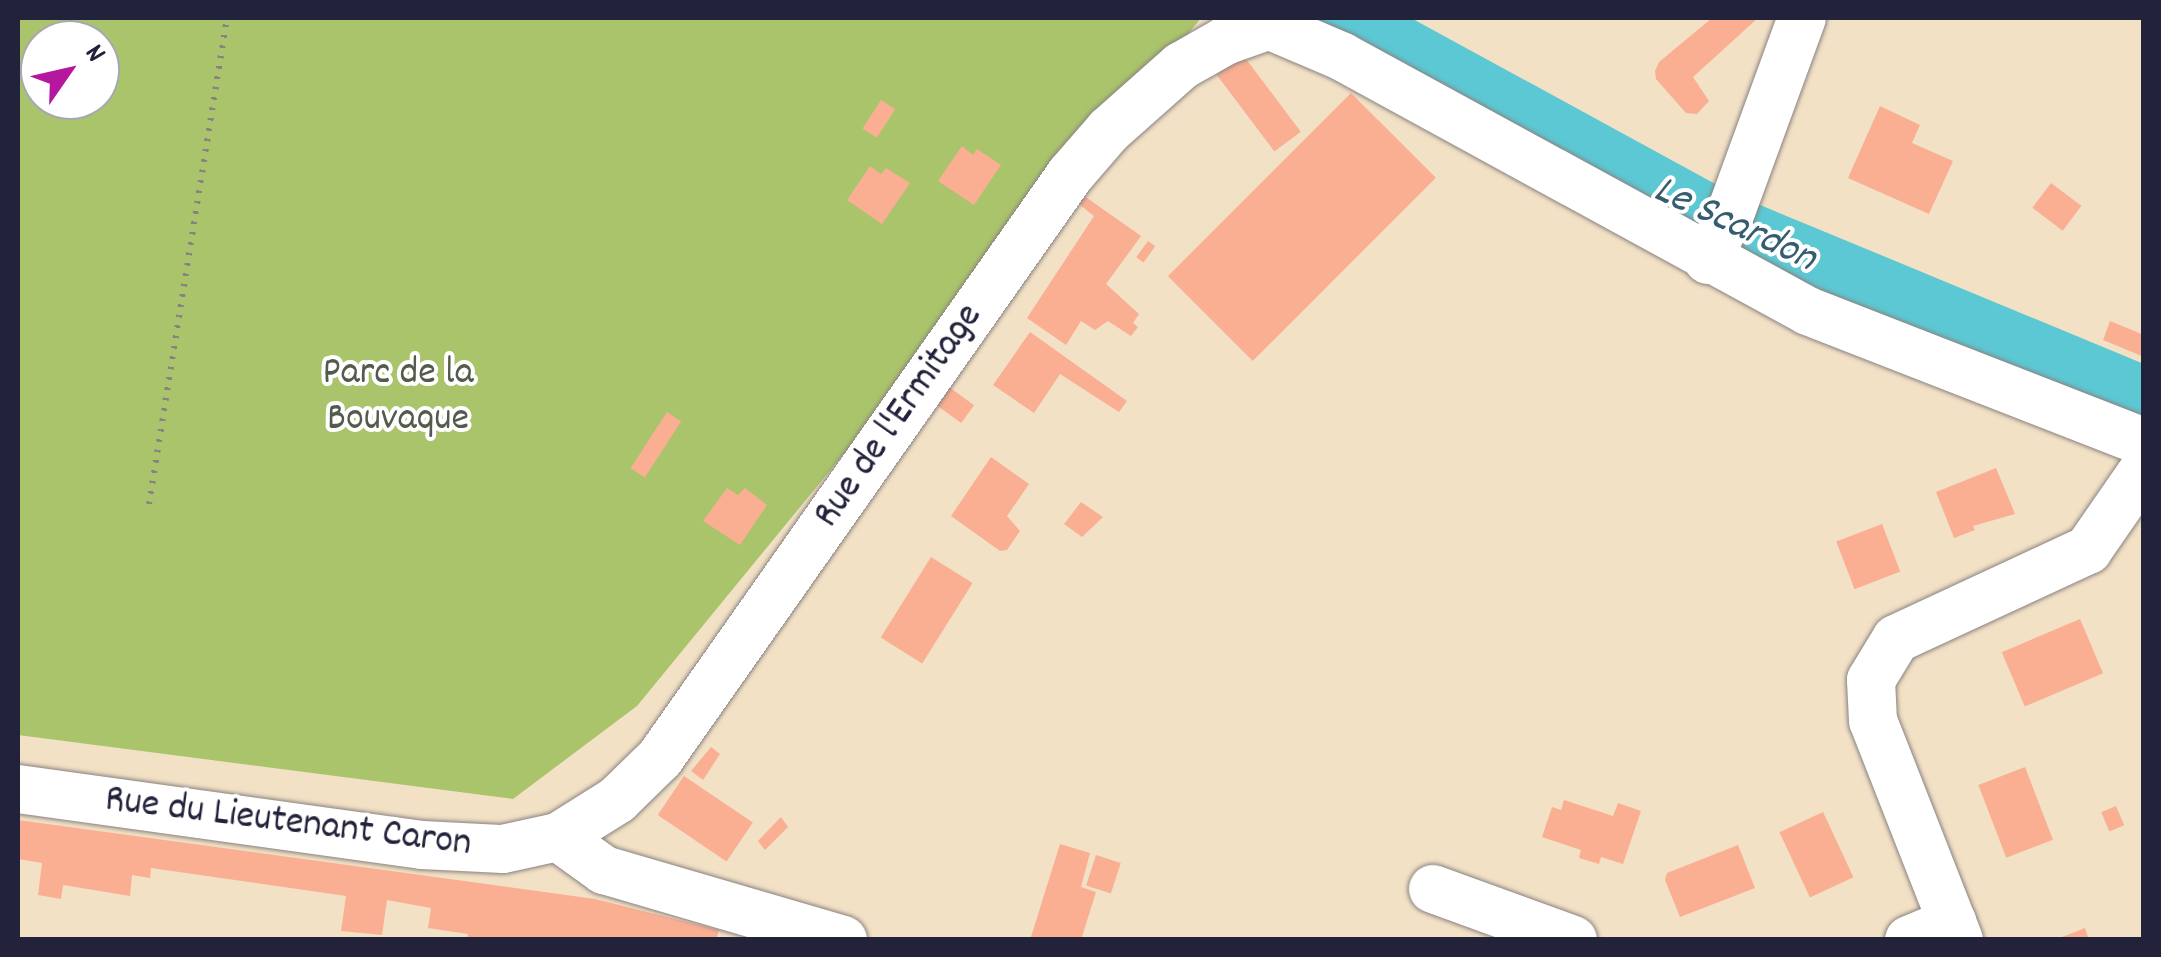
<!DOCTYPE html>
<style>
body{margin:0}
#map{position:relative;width:2161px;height:957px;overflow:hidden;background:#f2e1c5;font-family:Dekko,sans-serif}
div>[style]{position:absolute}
.green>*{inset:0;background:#aac46b}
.river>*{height:68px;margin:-34px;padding:0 34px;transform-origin:34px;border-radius:34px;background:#5cc8d3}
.building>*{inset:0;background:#faaf93;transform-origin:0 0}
.path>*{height:6px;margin-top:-3px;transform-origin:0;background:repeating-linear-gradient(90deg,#8a8280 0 2.5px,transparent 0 10.5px)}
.roads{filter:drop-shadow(0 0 2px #8a8280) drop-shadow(0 0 2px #8a8280)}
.minor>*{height:48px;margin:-24px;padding:0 24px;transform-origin:24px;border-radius:24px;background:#fff}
span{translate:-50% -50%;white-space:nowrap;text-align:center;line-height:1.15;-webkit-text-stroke:8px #fff;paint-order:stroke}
.park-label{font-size:40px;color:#525b4c}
.street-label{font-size:40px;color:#22223b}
.water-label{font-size:42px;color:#365c70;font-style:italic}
.frame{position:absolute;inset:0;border:20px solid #22223b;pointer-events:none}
.north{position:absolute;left:20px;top:20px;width:100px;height:100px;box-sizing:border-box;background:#fff;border:2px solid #a7a7b1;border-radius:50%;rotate:56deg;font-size:28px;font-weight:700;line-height:40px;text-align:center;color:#22223b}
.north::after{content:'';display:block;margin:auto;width:35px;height:45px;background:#b5179e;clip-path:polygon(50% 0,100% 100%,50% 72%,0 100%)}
</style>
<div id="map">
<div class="green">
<i style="clip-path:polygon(evenodd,18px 18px,1201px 18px,637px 706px,513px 799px,18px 735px,18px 18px,40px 40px,100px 40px,100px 100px,40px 100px,40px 40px)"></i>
</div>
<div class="river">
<i style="left:1340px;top:18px;width:435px;rotate:28.6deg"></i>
<i style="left:1722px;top:226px;width:457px;rotate:22.5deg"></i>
</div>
<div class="building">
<i style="clip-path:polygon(1712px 18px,1758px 18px,1693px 77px,1709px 101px,1697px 114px,1686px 113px,1656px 79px,1655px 71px,1659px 62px)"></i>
<i style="left:1243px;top:55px;width:96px;height:33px;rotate:53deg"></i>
<i style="left:1351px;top:93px;width:120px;height:259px;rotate:45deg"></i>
<i style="left:881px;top:100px;width:17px;height:34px;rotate:33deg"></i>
<i style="clip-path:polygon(1880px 106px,1920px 125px,1912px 143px,1953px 161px,1929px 214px,1848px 178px)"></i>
<i style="clip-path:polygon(962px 146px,973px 155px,977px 149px,1001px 165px,974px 205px,938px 181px)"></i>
<i style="clip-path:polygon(870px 166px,881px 174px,886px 168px,910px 183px,882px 224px,847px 200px)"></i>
<i style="left:2051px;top:183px;width:38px;height:31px;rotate:37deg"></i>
<i style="clip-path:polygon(1080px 193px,1141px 236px,1106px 284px,1139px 314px,1133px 323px,1138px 327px,1131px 336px,1108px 321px,1095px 330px,1081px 321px,1066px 345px,1027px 318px,1094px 216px,1075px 201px)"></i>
<i style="left:1148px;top:241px;width:9px;height:20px;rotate:36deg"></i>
<i style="clip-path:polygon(2110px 321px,2144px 335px,2144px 357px,2103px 340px)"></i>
<i style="clip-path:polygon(1030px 332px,1127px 401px,1119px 412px,1060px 374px,1034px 413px,993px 385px)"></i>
<i style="left:949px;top:387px;width:31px;height:22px;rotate:36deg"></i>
<i style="left:667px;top:412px;width:17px;height:67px;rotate:33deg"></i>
<i style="clip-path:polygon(991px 457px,1029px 484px,1007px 516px,1020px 531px,1007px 550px,1000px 551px,951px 516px)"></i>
<i style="clip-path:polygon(1996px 468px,2015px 514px,1973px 526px,1975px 530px,1954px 538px,1936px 492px)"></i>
<i style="clip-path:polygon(727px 488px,738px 495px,745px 488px,767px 505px,740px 545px,703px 521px)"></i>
<i style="clip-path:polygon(1081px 502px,1103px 517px,1082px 537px,1064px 524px)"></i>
<i style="left:1882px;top:524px;width:51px;height:49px;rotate:69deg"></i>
<i style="left:931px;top:557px;width:49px;height:95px;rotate:32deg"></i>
<i style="left:2080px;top:619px;width:59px;height:85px;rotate:67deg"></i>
<i style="clip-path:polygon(711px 747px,720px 754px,703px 780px,691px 771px)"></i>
<i style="left:2025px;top:767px;width:78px;height:50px;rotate:69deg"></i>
<i style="left:684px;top:776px;width:83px;height:47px;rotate:34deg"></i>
<i style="clip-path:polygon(1564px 800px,1613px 816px,1618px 803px,1641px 811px,1623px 864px,1601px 857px,1599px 864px,1579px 858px,1581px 850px,1542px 837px,1552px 807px,1561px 810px)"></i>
<i style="left:2116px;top:806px;width:21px;height:16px;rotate:67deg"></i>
<i style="left:1823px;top:812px;width:72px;height:48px;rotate:65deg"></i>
<i style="clip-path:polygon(781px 817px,788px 827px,765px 850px,758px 841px)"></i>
<i style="clip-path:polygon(18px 820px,595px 899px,719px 930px,716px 940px,467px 940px,468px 934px,428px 928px,431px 908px,387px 900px,382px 935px,341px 931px,346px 896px,151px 868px,150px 878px,132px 875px,130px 896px,63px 885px,61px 899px,38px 895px,42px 863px,18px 859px)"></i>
<i style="clip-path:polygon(1060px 844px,1090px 853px,1081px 887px,1096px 892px,1081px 940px,1030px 940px)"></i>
<i style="clip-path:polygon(1738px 845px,1755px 888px,1680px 917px,1665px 880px,1667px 873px)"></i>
<i style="left:1096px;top:855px;width:26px;height:32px;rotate:18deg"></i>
<i style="clip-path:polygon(2085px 928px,2089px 940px,2057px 940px,2057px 939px)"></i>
</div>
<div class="path">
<i style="left:149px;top:504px;width:492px;rotate:-80.9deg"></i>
</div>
<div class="roads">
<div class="minor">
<i style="left:1252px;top:18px;width:97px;rotate:23.1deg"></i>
<i style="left:1341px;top:56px;width:532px;rotate:28.64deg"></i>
<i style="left:1808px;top:311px;width:361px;rotate:21.3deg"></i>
<i style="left:1708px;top:260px;width:56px;rotate:-64.8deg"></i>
<i style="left:1732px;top:209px;width:203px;rotate:-69.9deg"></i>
<i style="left:18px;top:789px;width:408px;rotate:7.9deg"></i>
<i style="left:422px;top:845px;width:81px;rotate:2.8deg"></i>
<i style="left:503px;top:849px;width:56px;rotate:-12.3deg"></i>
<i style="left:558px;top:837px;width:70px;rotate:-32.1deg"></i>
<i style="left:617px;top:800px;width:60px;rotate:-44.3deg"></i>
<i style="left:660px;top:758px;width:713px;rotate:-54.88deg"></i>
<i style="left:1070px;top:175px;width:60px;rotate:-49.1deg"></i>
<i style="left:1109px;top:130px;width:96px;rotate:-41.6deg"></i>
<i style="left:1181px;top:66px;width:51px;rotate:-29.6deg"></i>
<i style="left:1225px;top:41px;width:45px;rotate:-19.7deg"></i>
<i style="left:558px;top:837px;width:57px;rotate:35.7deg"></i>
<i style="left:604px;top:870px;width:249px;rotate:16.3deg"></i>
<i style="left:1433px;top:889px;width:149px;rotate:20deg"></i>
<i style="left:1909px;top:940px;width:47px;rotate:-22.7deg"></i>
<i style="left:1959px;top:940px;width:235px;rotate:-111.4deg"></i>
<i style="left:1873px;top:721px;width:41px;rotate:-92.8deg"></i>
<i style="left:1871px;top:680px;width:48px;rotate:-58.6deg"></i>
<i style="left:1896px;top:639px;width:212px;rotate:-24.9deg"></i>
<i style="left:2088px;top:550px;width:98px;rotate:-55.3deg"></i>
</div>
</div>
<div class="park-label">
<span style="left:398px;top:398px">Parc de la<br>Bouvaque</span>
</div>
<div class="street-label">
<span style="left:900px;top:417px;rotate:-55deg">Rue de l'Ermitage</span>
<span style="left:288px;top:824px;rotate:7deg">Rue du Lieutenant Caron</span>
</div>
<div class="water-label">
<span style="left:1734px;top:226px;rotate:25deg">Le Scardon</span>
</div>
<div class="frame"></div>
<div class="north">N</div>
</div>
